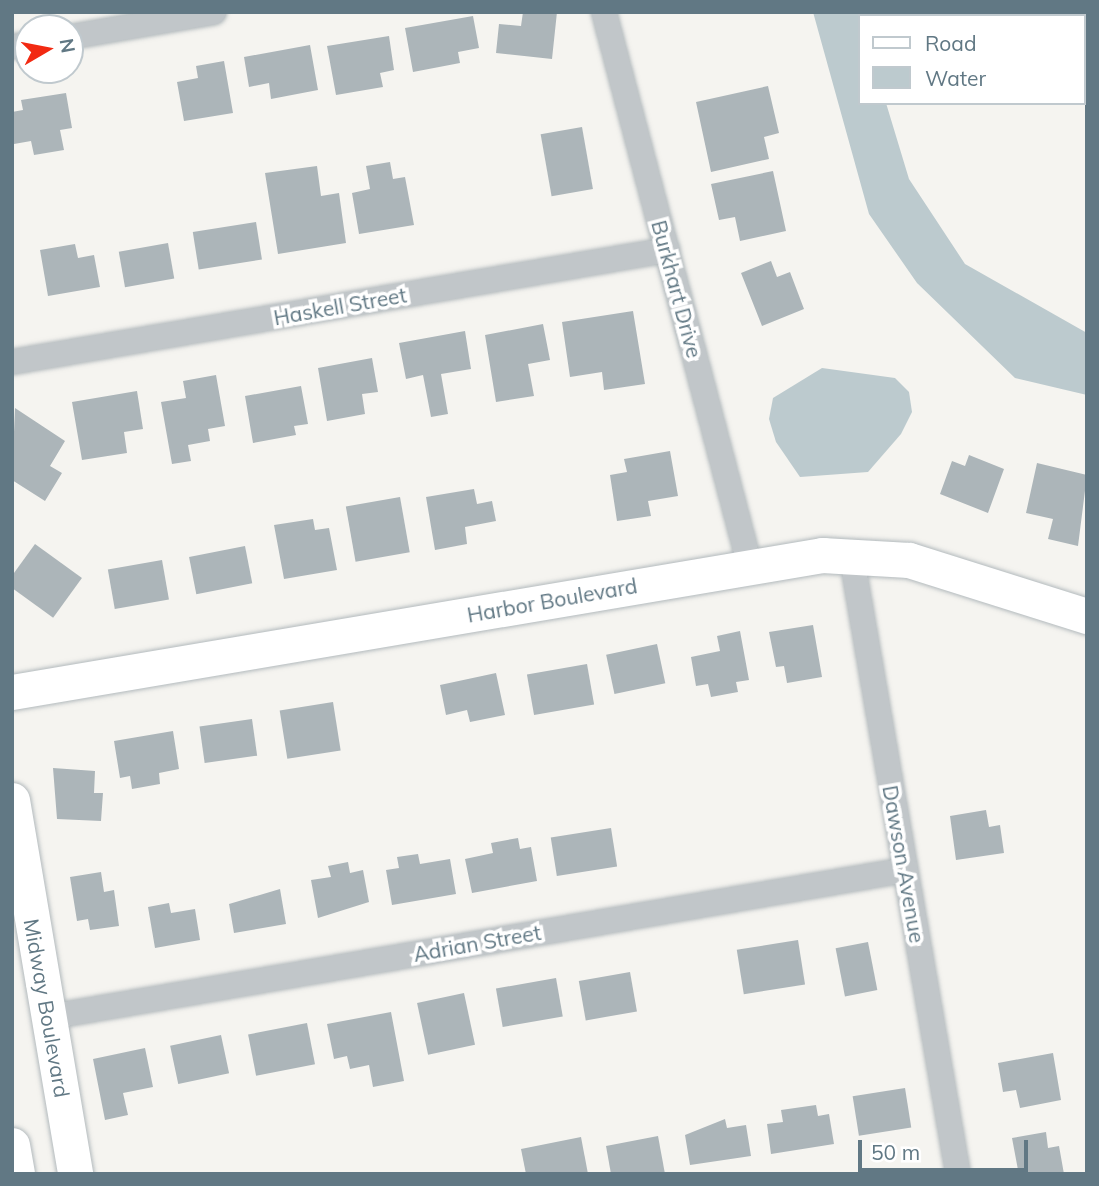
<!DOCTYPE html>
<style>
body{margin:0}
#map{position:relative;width:1099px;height:1186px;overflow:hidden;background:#f5f4f0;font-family:Mulish,sans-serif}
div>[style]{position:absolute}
.water>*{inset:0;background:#bccace}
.building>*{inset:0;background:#acb5b9;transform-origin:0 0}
.roads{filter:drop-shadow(0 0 2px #b3babd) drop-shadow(0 0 2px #b3babd)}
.street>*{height:24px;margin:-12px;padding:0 12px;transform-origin:12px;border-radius:12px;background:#c1c6c9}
.secondary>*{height:35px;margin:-17.5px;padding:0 17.5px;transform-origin:17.5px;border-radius:17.5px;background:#fff}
span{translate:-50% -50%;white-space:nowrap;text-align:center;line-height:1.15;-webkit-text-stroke:7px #fff;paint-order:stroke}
.street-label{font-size:21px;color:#617884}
.frame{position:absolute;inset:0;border:14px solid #617884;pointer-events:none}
.legend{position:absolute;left:858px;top:14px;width:228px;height:91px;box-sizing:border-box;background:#fff;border:2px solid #c0c9ce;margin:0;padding:9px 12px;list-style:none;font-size:21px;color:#617884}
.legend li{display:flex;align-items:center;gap:14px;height:35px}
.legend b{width:35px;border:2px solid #c0c9ce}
.north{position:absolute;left:14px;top:14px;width:70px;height:70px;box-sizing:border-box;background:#fff;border:2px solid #c0c9ce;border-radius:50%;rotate:80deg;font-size:19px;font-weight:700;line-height:28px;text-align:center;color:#617884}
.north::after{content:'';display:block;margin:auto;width:24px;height:32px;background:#f22a12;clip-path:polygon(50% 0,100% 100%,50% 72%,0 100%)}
.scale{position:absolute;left:858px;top:1140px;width:170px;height:32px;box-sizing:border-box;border:4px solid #617884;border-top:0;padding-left:9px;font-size:21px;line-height:24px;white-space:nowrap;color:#617884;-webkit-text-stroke:5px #fff;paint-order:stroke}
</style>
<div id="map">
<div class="water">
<i style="clip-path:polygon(813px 12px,861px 12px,859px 103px,886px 103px,909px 179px,965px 264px,1087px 333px,1087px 395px,1015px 378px,917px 283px,869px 214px)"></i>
<i style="clip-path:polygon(822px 368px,895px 378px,909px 392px,912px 412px,901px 434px,868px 472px,800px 477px,776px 442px,769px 419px,773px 398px)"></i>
</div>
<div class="building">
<i style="clip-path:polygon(523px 12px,557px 12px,552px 59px,496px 53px,499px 24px,521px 26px)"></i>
<i style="clip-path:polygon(473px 16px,479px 48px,458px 52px,460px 63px,413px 72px,405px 28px)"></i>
<i style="clip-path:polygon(389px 36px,394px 70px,380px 73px,383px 87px,336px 95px,327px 46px)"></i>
<i style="clip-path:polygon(310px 45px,318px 90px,271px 99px,269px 83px,249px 87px,244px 57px)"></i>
<i style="clip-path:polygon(224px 61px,233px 113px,184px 121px,177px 82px,198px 78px,196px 66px)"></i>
<i style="clip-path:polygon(768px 86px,779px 133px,764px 137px,769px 159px,711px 172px,696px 102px)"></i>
<i style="clip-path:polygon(66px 93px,72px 128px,60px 130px,64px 150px,34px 155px,31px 141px,14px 144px,12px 112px,23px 110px,21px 100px)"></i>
<i style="left:582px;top:127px;width:63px;height:42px;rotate:80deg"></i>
<i style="clip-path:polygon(390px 162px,393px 179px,405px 177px,414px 225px,359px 234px,352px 193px,370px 189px,366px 166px)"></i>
<i style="clip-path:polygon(317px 166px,321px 196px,339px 193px,346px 243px,278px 254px,265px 173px)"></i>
<i style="clip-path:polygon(773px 171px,786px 231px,740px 241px,735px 217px,719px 220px,711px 184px)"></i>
<i style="left:256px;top:222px;width:38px;height:64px;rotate:81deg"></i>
<i style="left:168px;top:243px;width:36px;height:50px;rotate:80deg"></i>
<i style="clip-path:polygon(75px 244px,78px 258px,94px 255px,100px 287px,48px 296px,40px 250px)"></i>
<i style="clip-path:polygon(771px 261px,777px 277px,790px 272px,804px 309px,762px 326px,741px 273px)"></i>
<i style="clip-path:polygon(633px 311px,645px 384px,604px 390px,602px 372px,570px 377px,562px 322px)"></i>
<i style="clip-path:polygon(543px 324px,550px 360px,528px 364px,534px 396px,496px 402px,485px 335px)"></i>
<i style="clip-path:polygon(465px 331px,471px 369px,441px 374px,448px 414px,431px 417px,423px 375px,406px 379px,399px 343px)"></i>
<i style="clip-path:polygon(372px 358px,378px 392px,362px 394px,365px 414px,327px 421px,318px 368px)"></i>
<i style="clip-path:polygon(216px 375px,225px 426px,208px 429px,210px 441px,188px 445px,191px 461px,172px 464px,161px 402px,186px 398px,183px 381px)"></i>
<i style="clip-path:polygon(301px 386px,308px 424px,294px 426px,296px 435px,253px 443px,245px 396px)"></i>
<i style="clip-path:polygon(137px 391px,143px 429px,124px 432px,127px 453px,82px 460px,72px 402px)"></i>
<i style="clip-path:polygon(15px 408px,65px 441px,50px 466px,62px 473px,45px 501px,12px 480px)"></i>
<i style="clip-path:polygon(670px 451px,678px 496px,648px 501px,651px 516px,617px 521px,610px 475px,627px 472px,624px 459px)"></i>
<i style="clip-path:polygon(969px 455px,1004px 469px,988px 513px,940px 494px,952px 461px,965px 466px)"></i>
<i style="clip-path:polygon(1037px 463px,1087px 475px,1078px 546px,1048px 539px,1053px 519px,1026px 513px)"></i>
<i style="clip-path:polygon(474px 489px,477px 504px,492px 501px,496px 521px,465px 527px,467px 544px,435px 550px,426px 497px)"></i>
<i style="left:400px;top:497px;width:56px;height:55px;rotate:80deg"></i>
<i style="clip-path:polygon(313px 519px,315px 530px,329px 528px,337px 570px,284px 579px,274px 525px)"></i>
<i style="left:35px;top:544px;width:58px;height:49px;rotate:36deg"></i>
<i style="left:245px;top:546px;width:38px;height:57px;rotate:79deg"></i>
<i style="left:162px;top:560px;width:40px;height:55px;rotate:80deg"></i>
<i style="clip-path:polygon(813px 625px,822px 677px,787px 683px,784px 666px,776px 667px,769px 632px)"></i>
<i style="clip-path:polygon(740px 631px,749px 680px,736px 682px,738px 692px,711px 697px,708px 684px,696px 686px,691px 657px,720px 651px,717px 636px)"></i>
<i style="left:657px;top:644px;width:40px;height:52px;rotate:78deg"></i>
<i style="left:587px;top:664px;width:41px;height:61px;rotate:80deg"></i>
<i style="clip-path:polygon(496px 673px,505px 715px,470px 722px,467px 710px,446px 715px,440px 685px)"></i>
<i style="left:333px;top:702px;width:49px;height:54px;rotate:81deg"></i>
<i style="left:252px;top:719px;width:37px;height:53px;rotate:82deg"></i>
<i style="clip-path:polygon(173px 731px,179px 769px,159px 773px,160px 784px,132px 789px,130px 776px,120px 778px,114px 741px)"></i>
<i style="clip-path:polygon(53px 768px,95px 771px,94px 793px,103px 793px,101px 821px,57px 819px)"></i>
<i style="clip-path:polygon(986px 810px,989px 827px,1000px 825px,1004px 853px,956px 860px,950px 816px)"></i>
<i style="left:611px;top:828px;width:39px;height:61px;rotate:81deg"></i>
<i style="clip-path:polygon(518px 838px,520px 849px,531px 847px,537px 881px,472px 893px,465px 859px,493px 853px,491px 843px)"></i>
<i style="clip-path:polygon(418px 854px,420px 864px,450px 859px,456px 894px,392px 905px,386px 870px,399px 868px,397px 857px)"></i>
<i style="clip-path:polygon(348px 862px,350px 873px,363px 870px,369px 902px,318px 918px,311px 880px,331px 877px,328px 866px)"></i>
<i style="clip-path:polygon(101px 872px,104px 892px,114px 890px,119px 926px,90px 930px,88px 919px,77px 921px,70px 877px)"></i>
<i style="clip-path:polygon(280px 889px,286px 924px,234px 933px,229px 904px)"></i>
<i style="clip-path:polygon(169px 903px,171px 913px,195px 909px,200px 940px,155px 948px,148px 907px)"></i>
<i style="left:798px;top:940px;width:45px;height:62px;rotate:81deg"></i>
<i style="left:868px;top:942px;width:49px;height:33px;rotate:79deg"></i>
<i style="left:630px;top:972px;width:40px;height:52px;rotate:80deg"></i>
<i style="left:556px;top:978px;width:39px;height:61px;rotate:80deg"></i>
<i style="left:464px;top:993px;width:53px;height:48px;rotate:78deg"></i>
<i style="clip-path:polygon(391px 1012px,404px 1081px,373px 1087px,369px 1065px,350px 1069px,347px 1056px,334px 1059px,327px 1024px)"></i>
<i style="left:307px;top:1023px;width:42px;height:60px;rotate:79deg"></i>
<i style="left:221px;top:1035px;width:39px;height:52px;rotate:78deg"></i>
<i style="clip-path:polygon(145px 1048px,153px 1087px,123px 1093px,128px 1115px,105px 1120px,93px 1059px)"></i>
<i style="clip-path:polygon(1053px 1053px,1061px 1100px,1020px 1108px,1016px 1090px,1003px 1092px,998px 1063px)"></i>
<i style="left:905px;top:1088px;width:40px;height:53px;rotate:81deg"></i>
<i style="clip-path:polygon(816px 1105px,818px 1116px,829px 1114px,834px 1144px,771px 1154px,767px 1124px,783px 1122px,781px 1110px)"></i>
<i style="clip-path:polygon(725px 1119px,727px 1128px,746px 1125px,751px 1156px,690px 1165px,685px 1135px)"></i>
<i style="clip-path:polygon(1046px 1132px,1048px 1148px,1059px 1146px,1064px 1174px,1011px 1174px,1018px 1170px,1012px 1138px)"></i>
<i style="clip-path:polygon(658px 1136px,665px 1174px,611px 1174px,606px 1146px)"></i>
<i style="clip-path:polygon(581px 1137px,588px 1174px,526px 1174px,521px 1149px)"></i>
</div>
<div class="roads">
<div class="street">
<i style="left:604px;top:12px;width:573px;rotate:75.24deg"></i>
<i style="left:1073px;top:12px;width:4px;rotate:76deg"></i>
<i style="left:70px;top:37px;width:146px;rotate:-9.8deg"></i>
<i style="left:12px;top:47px;width:16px;rotate:-11deg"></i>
<i style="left:1083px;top:50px;width:14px;rotate:73deg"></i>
<i style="left:12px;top:362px;width:665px;rotate:-9.7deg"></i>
<i style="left:851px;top:553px;width:630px;rotate:80.22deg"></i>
<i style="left:49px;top:1017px;width:869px;rotate:-9.74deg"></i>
</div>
<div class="secondary">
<i style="left:12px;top:692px;width:822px;rotate:-9.6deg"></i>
<i style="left:822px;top:555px;width:87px;rotate:3.3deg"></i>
<i style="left:909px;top:560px;width:187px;rotate:17.5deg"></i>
<i style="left:12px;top:800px;width:379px;rotate:80.4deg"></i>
<i style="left:12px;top:1145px;width:29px;rotate:80deg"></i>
</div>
</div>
<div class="street-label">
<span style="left:677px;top:289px;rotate:75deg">Burkhart Drive</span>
<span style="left:340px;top:306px;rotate:-10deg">Haskell Street</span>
<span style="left:552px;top:600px;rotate:-10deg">Harbor Boulevard</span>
<span style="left:904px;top:864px;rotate:80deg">Dawson Avenue</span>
<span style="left:477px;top:943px;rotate:-10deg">Adrian Street</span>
<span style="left:47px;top:1008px;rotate:80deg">Midway Boulevard</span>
</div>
<div class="frame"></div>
<ul class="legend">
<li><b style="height:9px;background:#fff"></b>Road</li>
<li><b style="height:19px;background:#bccace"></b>Water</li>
</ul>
<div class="north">N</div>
<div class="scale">50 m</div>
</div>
